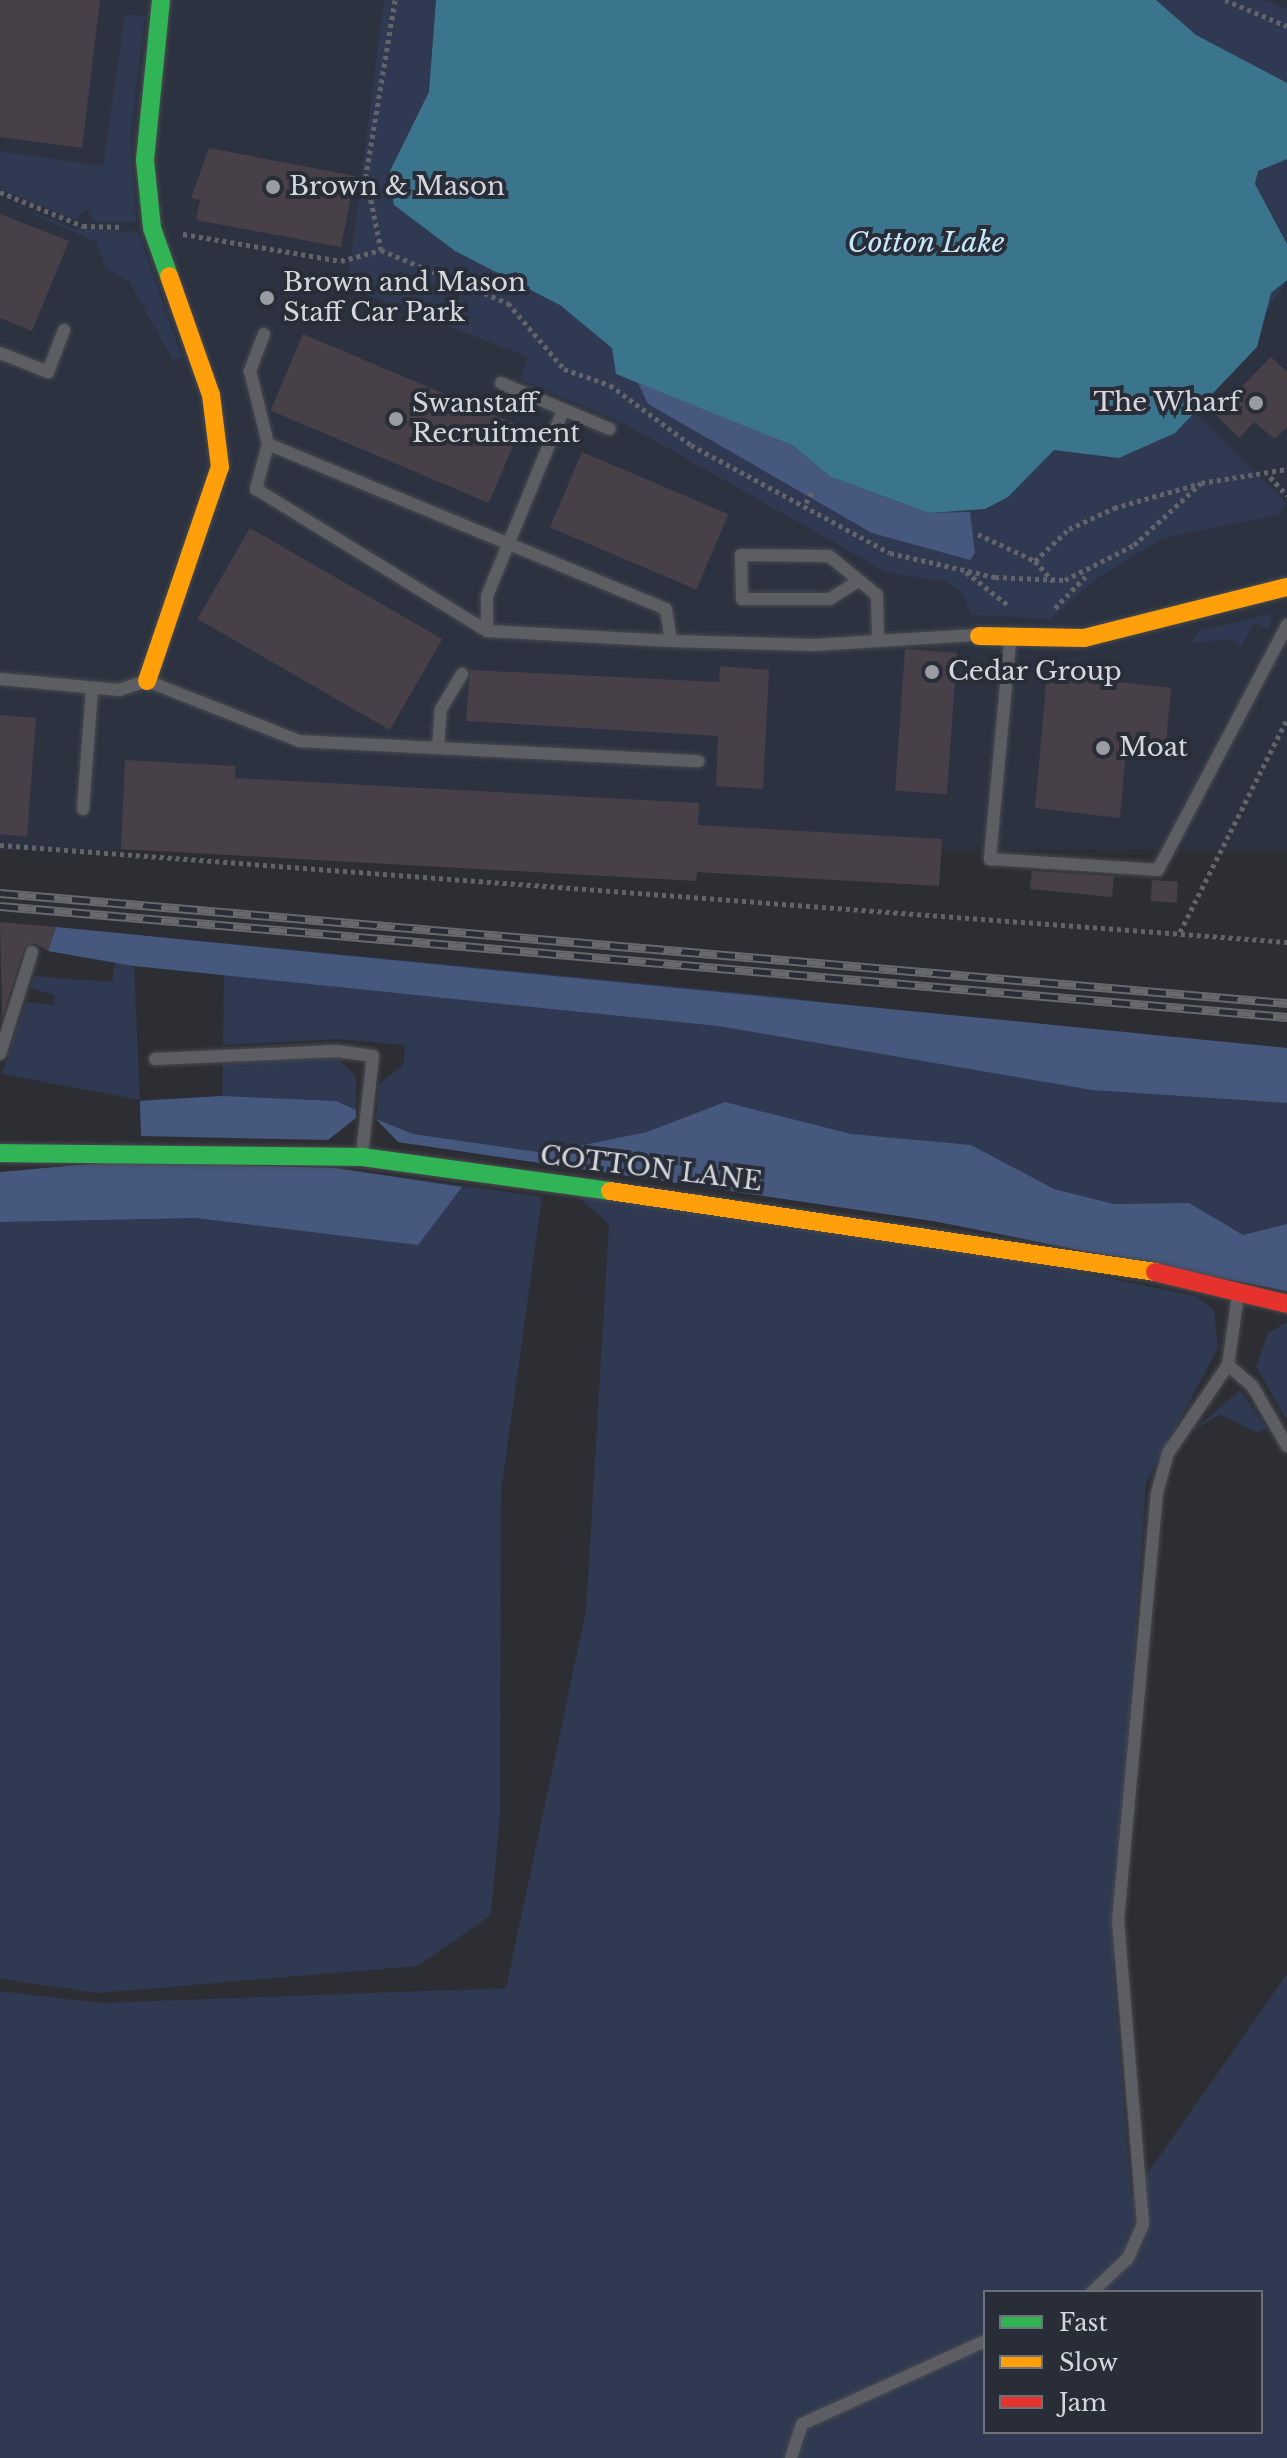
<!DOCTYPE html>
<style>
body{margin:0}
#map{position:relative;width:1287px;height:2458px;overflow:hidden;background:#2c2e34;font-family:"Libre Baskerville",serif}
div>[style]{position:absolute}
.built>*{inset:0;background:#2c3240;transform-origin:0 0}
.green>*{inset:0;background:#2f3951}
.forest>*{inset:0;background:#46587e}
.water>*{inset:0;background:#3b758d}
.building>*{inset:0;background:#484049;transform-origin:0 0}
.path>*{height:5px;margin-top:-2.5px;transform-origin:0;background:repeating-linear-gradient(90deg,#636469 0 4px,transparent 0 8px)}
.roads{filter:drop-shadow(0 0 2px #484a4e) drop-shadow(0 0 2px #484a4e)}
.lane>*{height:12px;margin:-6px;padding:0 6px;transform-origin:6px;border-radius:6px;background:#5d5e63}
.fast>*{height:18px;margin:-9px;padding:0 9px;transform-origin:9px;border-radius:9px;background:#30b455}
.slow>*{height:18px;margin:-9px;padding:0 9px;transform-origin:9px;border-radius:9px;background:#ff9f0a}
.jam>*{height:18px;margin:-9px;padding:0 9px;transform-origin:9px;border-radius:9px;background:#e5322d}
.rail>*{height:9px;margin-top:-4.5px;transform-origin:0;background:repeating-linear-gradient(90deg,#292d37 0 18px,#68696c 0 36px);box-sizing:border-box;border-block:2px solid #68696c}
.dots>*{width:22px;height:22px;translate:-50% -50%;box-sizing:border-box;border:4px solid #292d37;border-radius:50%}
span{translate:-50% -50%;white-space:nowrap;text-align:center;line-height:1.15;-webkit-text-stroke:8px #292d37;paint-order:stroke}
.poi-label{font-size:26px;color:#d4d7de}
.left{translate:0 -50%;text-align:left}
.right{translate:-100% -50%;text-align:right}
.street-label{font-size:26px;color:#d4d7de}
.water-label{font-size:28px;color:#c7eafa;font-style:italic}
.legend{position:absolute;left:983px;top:2290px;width:280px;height:144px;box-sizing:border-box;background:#292d37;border:2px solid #6d717a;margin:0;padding:10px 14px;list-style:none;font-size:24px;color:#d4d7de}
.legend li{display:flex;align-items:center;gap:16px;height:40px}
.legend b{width:40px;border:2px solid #6d717a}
</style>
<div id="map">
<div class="built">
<i style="left:0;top:0;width:1287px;height:850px"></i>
</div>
<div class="green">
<i style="clip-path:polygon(384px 0,1265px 0,1287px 9px,1287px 281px,1197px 414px,1287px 504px,1278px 515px,1163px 538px,1096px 579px,1051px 619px,971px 615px,963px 594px,947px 582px,886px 572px,625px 424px,520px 379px,528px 357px,347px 287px)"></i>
<i style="clip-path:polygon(125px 14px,145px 16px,130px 138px,136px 222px,95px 222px,86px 209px,76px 220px,0 189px,0 151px,103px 166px)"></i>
<i style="clip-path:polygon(0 199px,75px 229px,138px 232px,182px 358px,173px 360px,129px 281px,106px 269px,96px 242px)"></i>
<i style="clip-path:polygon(1271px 614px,1270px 630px,1254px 623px,1240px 647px,1232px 639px,1190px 643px,1200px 631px)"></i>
<i style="clip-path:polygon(56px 927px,786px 997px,1287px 1067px,1287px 1291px,933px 1221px,398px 1142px,376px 1119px,379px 1084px,403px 1065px,405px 1045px,338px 1039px,223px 1045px,224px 975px,134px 966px,140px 1100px,222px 1096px,223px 1063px,337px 1057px,356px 1077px,356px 1118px,141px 1136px,140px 1100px,2px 1074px,26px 1002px,54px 1005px,54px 995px,30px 988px,34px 976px,112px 982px,115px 962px,48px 951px)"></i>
<i style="clip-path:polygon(335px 1168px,542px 1197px,501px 1492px,500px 1813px,491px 1915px,418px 1966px,98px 1993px,0 1979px,0 1172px)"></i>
<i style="clip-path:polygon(evenodd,571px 1191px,974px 1251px,1196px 1296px,1214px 1310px,1218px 1348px,1146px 1483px,1113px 1965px,1131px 2197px,1287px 1974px,1287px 2458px,0 2458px,0 1991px,101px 2003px,506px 1988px,586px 1611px,609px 1224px,571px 1191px,985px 2292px,1261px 2292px,1261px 2432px,985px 2432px,985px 2292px)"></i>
<i style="clip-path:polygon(1287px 1322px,1287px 1416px,1285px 1417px,1256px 1367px,1268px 1333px)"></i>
<i style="clip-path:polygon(1240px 1390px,1267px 1428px,1257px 1433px,1220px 1414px,1193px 1431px)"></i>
</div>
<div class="forest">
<i style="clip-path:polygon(637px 381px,792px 445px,831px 477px,929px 513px,970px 512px,975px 553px,970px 560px,872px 533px,648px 404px)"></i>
<i style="clip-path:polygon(56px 927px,1287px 1048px,1287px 1103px,1092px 1090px,718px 1026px,134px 966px,48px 951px)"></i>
<i style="clip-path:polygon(222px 1096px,336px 1101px,356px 1110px,356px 1118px,328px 1140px,141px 1136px,140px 1101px)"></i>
<i style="clip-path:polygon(725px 1102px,851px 1134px,971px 1145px,1054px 1189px,1114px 1204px,1189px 1203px,1243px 1235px,1287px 1224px,1287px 1291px,933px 1221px,398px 1142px,376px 1119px,413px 1134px,544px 1153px,647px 1132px)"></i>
<i style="clip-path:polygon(112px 1162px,335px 1168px,462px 1187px,418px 1245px,196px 1218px,0 1222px,0 1172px)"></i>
</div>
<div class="water">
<i style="clip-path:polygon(436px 0,1156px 0,1196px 35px,1287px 83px,1287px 159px,1258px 171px,1255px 184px,1287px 244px,1287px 280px,1271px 293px,1257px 347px,1175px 433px,1119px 458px,1054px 450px,1008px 497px,985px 509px,929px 513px,831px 477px,792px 445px,616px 374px,612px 348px,560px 305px,455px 251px,394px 205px,389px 173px,429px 92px)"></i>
</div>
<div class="building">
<i style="clip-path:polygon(0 0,100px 0,82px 148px,0 137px)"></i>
<i style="clip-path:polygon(209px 148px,355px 176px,341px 247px,196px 220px,200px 200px,191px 198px)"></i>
<i style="clip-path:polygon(0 214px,69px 241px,32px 331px,0 318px)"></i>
<i style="left:303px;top:334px;width:237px;height:83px;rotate:23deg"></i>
<i style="clip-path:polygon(1271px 357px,1287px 372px,1287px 427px,1275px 439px,1254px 422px,1239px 438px,1215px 414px)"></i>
<i style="left:582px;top:452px;width:159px;height:82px;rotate:23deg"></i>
<i style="left:250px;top:528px;width:222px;height:105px;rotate:30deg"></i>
<i style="left:905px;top:649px;width:52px;height:142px;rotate:4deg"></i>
<i style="clip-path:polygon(720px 666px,769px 670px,763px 789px,716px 786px,718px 736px,466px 721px,470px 670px,719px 682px)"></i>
<i style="clip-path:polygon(1047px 674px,1171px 688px,1166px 743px,1127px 740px,1120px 818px,1035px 808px)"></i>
<i style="clip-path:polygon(0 715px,36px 718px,27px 837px,0 834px)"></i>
<i style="clip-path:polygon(125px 760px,235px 766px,235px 778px,699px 803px,698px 825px,942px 839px,939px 886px,697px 872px,696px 881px,121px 849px)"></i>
<i style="clip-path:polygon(1032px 871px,1114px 876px,1112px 897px,1030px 889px)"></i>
<i style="left:1152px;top:880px;width:26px;height:21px;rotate:4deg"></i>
<i style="clip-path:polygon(0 922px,56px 927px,48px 951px,34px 943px,24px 949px,2px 1018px)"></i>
</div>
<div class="path">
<i style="left:395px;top:0;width:178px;rotate:99.4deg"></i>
<i style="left:366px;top:176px;width:76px;rotate:78.5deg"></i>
<i style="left:381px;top:250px;width:138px;rotate:22.7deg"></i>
<i style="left:508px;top:303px;width:87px;rotate:49.7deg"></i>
<i style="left:564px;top:369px;width:49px;rotate:19.2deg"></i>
<i style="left:610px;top:385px;width:101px;rotate:36.5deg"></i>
<i style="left:691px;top:445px;width:226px;rotate:28.5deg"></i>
<i style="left:890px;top:553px;width:108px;rotate:12.9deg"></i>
<i style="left:995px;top:577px;width:70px;rotate:2.5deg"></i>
<i style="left:1065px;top:580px;width:77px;rotate:-26.9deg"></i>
<i style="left:1134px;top:545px;width:91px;rotate:-42.8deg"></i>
<i style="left:1201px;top:483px;width:87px;rotate:-9.2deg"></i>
<i style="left:1225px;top:0;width:67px;rotate:22.8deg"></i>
<i style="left:0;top:192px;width:90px;rotate:22.3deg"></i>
<i style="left:83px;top:226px;width:40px;rotate:1.4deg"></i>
<i style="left:183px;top:234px;width:160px;rotate:9.7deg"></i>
<i style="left:341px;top:261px;width:41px;rotate:-15.4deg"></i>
<i style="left:1270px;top:477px;width:25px;rotate:47deg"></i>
<i style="left:806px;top:503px;width:15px;rotate:-62deg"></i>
<i style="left:978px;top:534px;width:63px;rotate:25.3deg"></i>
<i style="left:1035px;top:561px;width:27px;rotate:48deg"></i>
<i style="left:1035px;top:561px;width:47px;rotate:-43.3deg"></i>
<i style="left:1069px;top:529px;width:50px;rotate:-25deg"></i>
<i style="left:1114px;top:508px;width:87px;rotate:-15.9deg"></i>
<i style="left:966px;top:572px;width:55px;rotate:38.3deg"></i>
<i style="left:1055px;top:608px;width:46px;rotate:-45.9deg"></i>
<i style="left:0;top:845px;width:1291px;rotate:4.31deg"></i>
<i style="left:1180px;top:932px;width:238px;rotate:-63.3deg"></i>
</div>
<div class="roads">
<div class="lane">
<i style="left:264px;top:334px;width:40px;rotate:111deg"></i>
<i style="left:250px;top:371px;width:75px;rotate:76.1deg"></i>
<i style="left:0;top:353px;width:52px;rotate:21.6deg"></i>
<i style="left:48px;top:372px;width:45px;rotate:-69.1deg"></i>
<i style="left:501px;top:383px;width:118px;rotate:22.9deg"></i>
<i style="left:857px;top:582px;width:32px;rotate:148deg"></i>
<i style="left:830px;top:599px;width:88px;rotate:180deg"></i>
<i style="left:742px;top:599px;width:44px;rotate:-91.3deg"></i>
<i style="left:741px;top:555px;width:88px;rotate:0.7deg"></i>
<i style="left:829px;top:556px;width:62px;rotate:39.1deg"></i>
<i style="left:877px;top:595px;width:44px;rotate:88.7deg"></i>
<i style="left:487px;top:631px;width:35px;rotate:-90deg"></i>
<i style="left:487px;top:596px;width:200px;rotate:-67.7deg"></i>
<i style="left:671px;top:641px;width:32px;rotate:-99deg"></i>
<i style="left:666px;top:609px;width:431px;rotate:-157.5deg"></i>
<i style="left:268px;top:444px;width:47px;rotate:104.9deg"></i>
<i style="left:256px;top:489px;width:271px;rotate:31.6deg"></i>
<i style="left:487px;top:631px;width:184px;rotate:3.1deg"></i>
<i style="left:671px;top:641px;width:143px;rotate:1.6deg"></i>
<i style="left:814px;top:645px;width:162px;rotate:-3.5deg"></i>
<i style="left:1010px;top:642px;width:218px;rotate:95.3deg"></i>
<i style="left:990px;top:859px;width:168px;rotate:3.7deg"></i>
<i style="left:1158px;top:870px;width:277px;rotate:-62.2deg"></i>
<i style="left:0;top:679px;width:120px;rotate:5.3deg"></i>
<i style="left:119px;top:690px;width:29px;rotate:-18deg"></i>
<i style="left:147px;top:681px;width:163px;rotate:21.5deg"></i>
<i style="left:299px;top:741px;width:400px;rotate:2.9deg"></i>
<i style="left:438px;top:748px;width:39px;rotate:-86deg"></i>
<i style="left:441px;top:709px;width:41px;rotate:-59deg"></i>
<i style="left:83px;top:809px;width:121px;rotate:-85.7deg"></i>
<i style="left:0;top:1054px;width:107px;rotate:-72.6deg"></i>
<i style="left:155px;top:1059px;width:182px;rotate:-2.5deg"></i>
<i style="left:337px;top:1051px;width:36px;rotate:8deg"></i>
<i style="left:373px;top:1056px;width:99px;rotate:96.4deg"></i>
<i style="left:1228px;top:1365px;width:33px;rotate:41deg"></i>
<i style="left:1253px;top:1387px;width:68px;rotate:60deg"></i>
<i style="left:1092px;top:2292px;width:50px;rotate:-43.4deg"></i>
<i style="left:1128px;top:2258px;width:37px;rotate:-66deg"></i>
<i style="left:1143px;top:2224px;width:304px;rotate:-94.7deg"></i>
<i style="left:1118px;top:1921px;width:430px;rotate:-84.8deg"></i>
<i style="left:1157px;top:1493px;width:41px;rotate:-74.6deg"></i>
<i style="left:1168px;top:1453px;width:107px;rotate:-55.7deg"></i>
<i style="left:1228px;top:1365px;width:70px;rotate:-81.8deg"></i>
<i style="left:791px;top:2458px;width:36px;rotate:-72deg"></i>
<i style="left:802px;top:2424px;width:201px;rotate:-24.4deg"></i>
</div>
<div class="fast">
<i style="left:161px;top:0;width:161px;rotate:95.7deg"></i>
<i style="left:145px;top:160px;width:68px;rotate:84.1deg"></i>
<i style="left:152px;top:228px;width:51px;rotate:70.5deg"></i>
<i style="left:0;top:1153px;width:362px;rotate:0.6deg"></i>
<i style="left:362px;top:1157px;width:250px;rotate:7.8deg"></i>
</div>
<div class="slow">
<i style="left:979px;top:636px;width:105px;rotate:1.1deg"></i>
<i style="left:1084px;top:638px;width:209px;rotate:-14.1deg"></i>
<i style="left:147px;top:681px;width:226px;rotate:-71.2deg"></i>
<i style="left:220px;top:467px;width:73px;rotate:-97.1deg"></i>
<i style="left:211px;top:395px;width:126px;rotate:-109.4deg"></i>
<i style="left:610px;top:1191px;width:551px;rotate:8.45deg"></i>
</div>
<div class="jam">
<i style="left:1155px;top:1272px;width:136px;rotate:13.6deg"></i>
</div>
</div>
<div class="rail">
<i style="left:0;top:893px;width:1292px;rotate:4.89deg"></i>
<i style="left:0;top:906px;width:1292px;rotate:4.93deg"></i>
</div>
<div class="dots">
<i style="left:273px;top:187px;background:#999ca2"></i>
<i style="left:267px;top:298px;background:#999ca2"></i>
<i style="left:1256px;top:403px;background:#999ca2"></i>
<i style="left:396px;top:419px;background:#999ca2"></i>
<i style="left:932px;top:672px;background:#999ca2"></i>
<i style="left:1103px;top:748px;background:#999ca2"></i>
</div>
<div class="poi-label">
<span class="left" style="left:289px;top:187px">Brown &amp; Mason</span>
<span class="left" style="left:283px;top:298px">Brown and Mason<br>Staff Car Park</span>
<span class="right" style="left:1240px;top:403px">The Wharf</span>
<span class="left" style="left:412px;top:419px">Swanstaff<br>Recruitment</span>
<span class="left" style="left:948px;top:672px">Cedar Group</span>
<span class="left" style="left:1119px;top:748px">Moat</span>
</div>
<div class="street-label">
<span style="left:651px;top:1169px;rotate:7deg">COTTON LANE</span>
</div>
<div class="water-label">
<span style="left:926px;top:243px">Cotton Lake</span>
</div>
<ul class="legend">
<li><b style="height:10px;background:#30b455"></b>Fast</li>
<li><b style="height:10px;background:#ff9f0a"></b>Slow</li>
<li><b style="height:10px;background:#e5322d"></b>Jam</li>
</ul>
</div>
